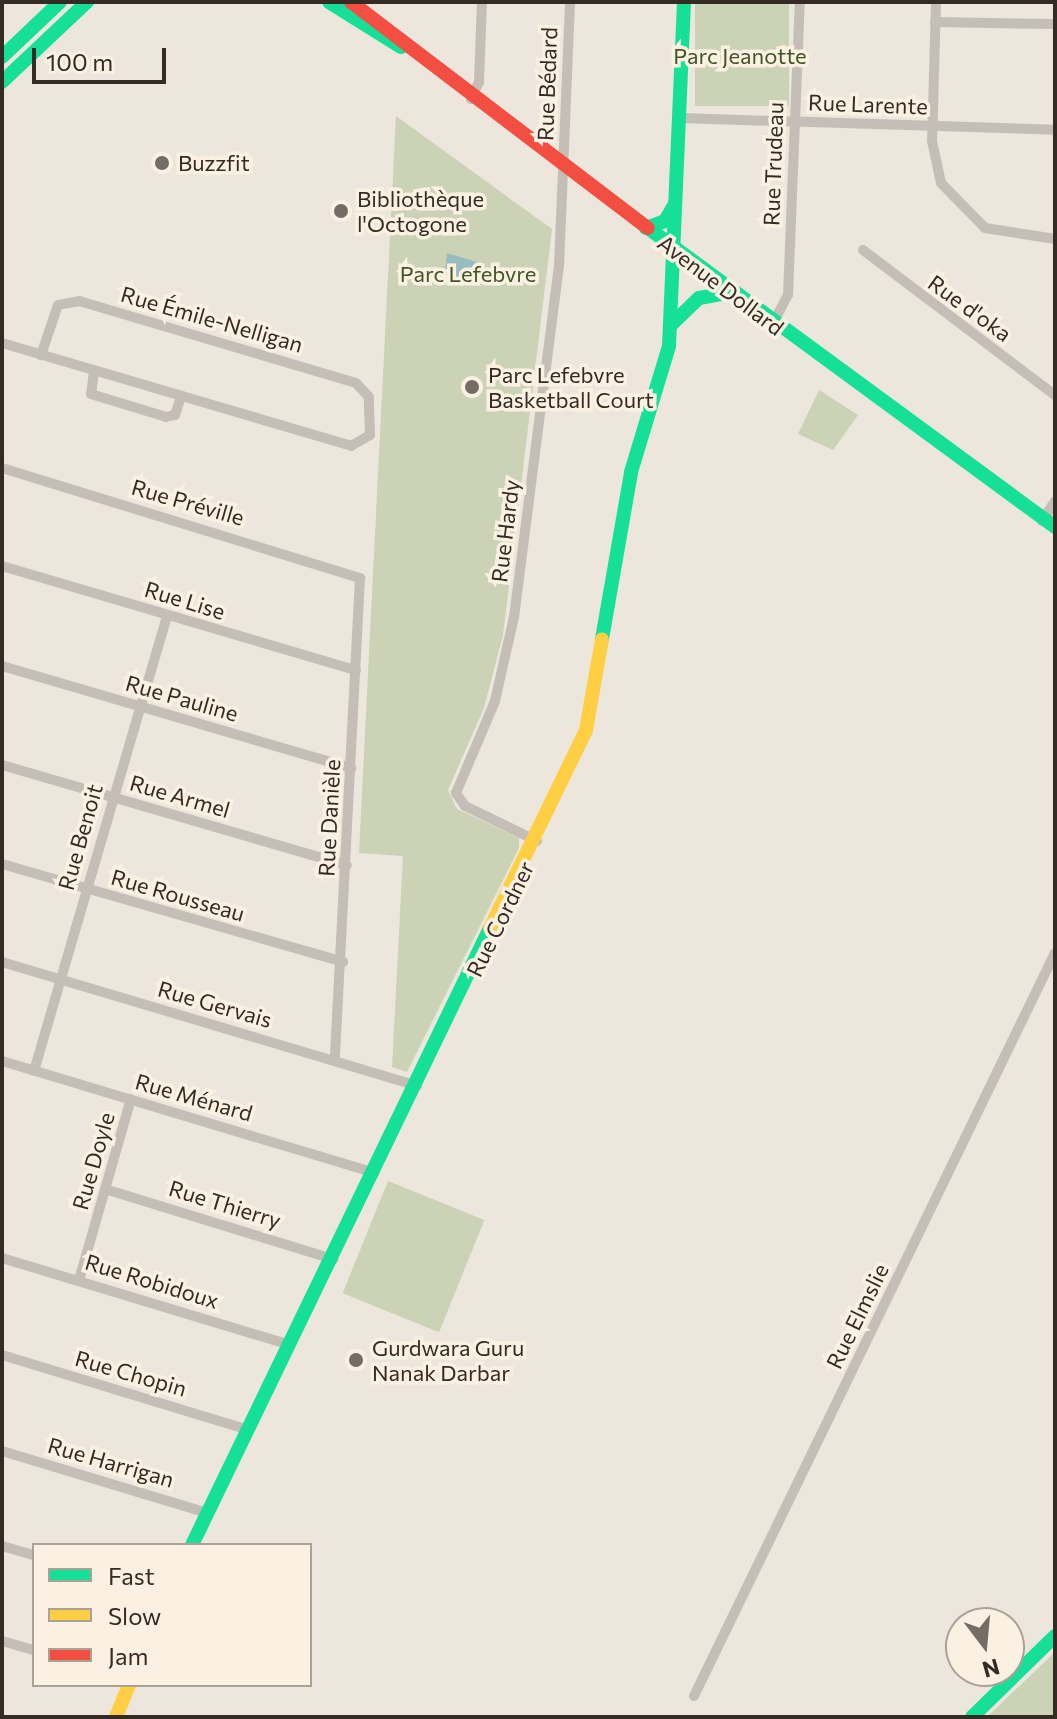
<!DOCTYPE html>
<meta charset="utf-8">
<style>
body{margin:0}
#map{position:relative;width:1057px;height:1719px;overflow:hidden;background:#ede6dd;font-family:Commissioner,sans-serif}
div>[style]{position:absolute}
.green>*{inset:0;background:#ccd2b6;transform-origin:0 0}
.water>*{inset:0;background:#98bdbe}
.street>*{height:10px;margin:-5px;padding:0 5px;transform-origin:5px;border-radius:5px;background:#c5beb6}
.fast>*{height:14px;margin:-7px;padding:0 7px;transform-origin:7px;border-radius:7px;background:#16e098}
.slow>*{height:14px;margin:-7px;padding:0 7px;transform-origin:7px;border-radius:7px;background:#ffcf43}
.jam>*{height:14px;margin:-7px;padding:0 7px;transform-origin:7px;border-radius:7px;background:#f24e42}
.dots>*{width:22px;height:22px;translate:-50% -50%;box-sizing:border-box;border:4px solid #faf1e3;border-radius:50%}
span{translate:-50% -50%;white-space:nowrap;text-align:center;line-height:1.15;-webkit-text-stroke:7px #faf1e3;paint-order:stroke}
.park-label{font-size:22px;color:#425527}
.street-label{font-size:22px;color:#352b25}
.poi-label{font-size:22px;color:#352b25}
.left{translate:0 -50%;text-align:left}
.frame{position:absolute;inset:0;border:4px solid #352b25;pointer-events:none}
.legend{position:absolute;left:32px;top:1543px;width:280px;height:144px;box-sizing:border-box;background:#faf1e3;border:2px solid #aba297;margin:0;padding:10px 14px;list-style:none;font-size:24px;color:#352b25}
.legend li{display:flex;align-items:center;gap:16px;height:40px}
.legend b{width:40px;border:2px solid #aba297}
.north{position:absolute;left:945px;top:1607px;width:80px;height:80px;box-sizing:border-box;background:#faf1e3;border:2px solid #aba297;border-radius:50%;rotate:164deg;font-size:22px;font-weight:700;line-height:32px;text-align:center;color:#352b25}
.north::after{content:'';display:block;margin:auto;width:28px;height:36px;background:#756c65;clip-path:polygon(50% 0,100% 100%,50% 72%,0 100%)}
.scale{position:absolute;left:32px;top:48px;width:134px;height:36px;box-sizing:border-box;border:4px solid #352b25;border-top:0;padding-left:10px;font-size:24px;line-height:28px;white-space:nowrap;color:#352b25;-webkit-text-stroke:6px #faf1e3;paint-order:stroke}
</style>
<div id="map">
<div class="green">
<i style="left:695px;top:2px;width:94px;height:104px"></i>
<i style="clip-path:polygon(396px 116px,552px 229px,503px 635px,484px 708px,448px 790px,457px 809px,519px 838px,519px 848px,407px 1072px,392px 1067px,403px 856px,359px 853px)"></i>
<i style="clip-path:polygon(819px 390px,858px 415px,833px 450px,798px 434px)"></i>
<i style="left:388px;top:1181px;width:104px;height:121px;rotate:22deg"></i>
<i style="clip-path:polygon(1055px 1652px,1055px 1717px,987px 1717px,1012px 1693px)"></i>
</div>
<div class="water">
<i style="clip-path:polygon(447px 253px,480px 263px,478px 286px,445px 274px)"></i>
</div>
<div class="street">
<i style="left:936px;top:2px;width:139px;rotate:91.6deg"></i>
<i style="left:932px;top:141px;width:43px;rotate:77.9deg"></i>
<i style="left:941px;top:183px;width:63px;rotate:45.6deg"></i>
<i style="left:985px;top:228px;width:71px;rotate:8.9deg"></i>
<i style="left:935px;top:22px;width:120px;rotate:1deg"></i>
<i style="left:471px;top:99px;width:19px;rotate:-65deg"></i>
<i style="left:479px;top:82px;width:80px;rotate:-87.9deg"></i>
<i style="left:680px;top:118px;width:375px;rotate:1.8deg"></i>
<i style="left:863px;top:250px;width:241px;rotate:37.1deg"></i>
<i style="left:773px;top:323px;width:32px;rotate:-62deg"></i>
<i style="left:788px;top:295px;width:293px;rotate:-87.7deg"></i>
<i style="left:2px;top:343px;width:364px;rotate:16.4deg"></i>
<i style="left:351px;top:446px;width:22px;rotate:-30deg"></i>
<i style="left:370px;top:435px;width:38px;rotate:-92deg"></i>
<i style="left:369px;top:397px;width:19px;rotate:-133deg"></i>
<i style="left:356px;top:383px;width:288px;rotate:-163.5deg"></i>
<i style="left:80px;top:301px;width:22px;rotate:170deg"></i>
<i style="left:58px;top:305px;width:53px;rotate:108.8deg"></i>
<i style="left:94px;top:371px;width:23px;rotate:97deg"></i>
<i style="left:91px;top:394px;width:78px;rotate:17deg"></i>
<i style="left:166px;top:417px;width:9px;rotate:-13deg"></i>
<i style="left:175px;top:415px;width:20px;rotate:-72deg"></i>
<i style="left:2px;top:468px;width:375px;rotate:17.1deg"></i>
<i style="left:360px;top:578px;width:483px;rotate:93deg"></i>
<i style="left:1042px;top:521px;width:24px;rotate:-57deg"></i>
<i style="left:2px;top:566px;width:369px;rotate:16.4deg"></i>
<i style="left:2px;top:666px;width:364px;rotate:16.3deg"></i>
<i style="left:2px;top:765px;width:359px;rotate:16.2deg"></i>
<i style="left:537px;top:841px;width:80px;rotate:-154.1deg"></i>
<i style="left:465px;top:806px;width:16px;rotate:-125deg"></i>
<i style="left:456px;top:793px;width:100px;rotate:-67deg"></i>
<i style="left:495px;top:701px;width:86px;rotate:-77.3deg"></i>
<i style="left:514px;top:617px;width:354px;rotate:-82.7deg"></i>
<i style="left:559px;top:266px;width:264px;rotate:-87.6deg"></i>
<i style="left:2px;top:864px;width:355px;rotate:16deg"></i>
<i style="left:2px;top:962px;width:433px;rotate:16.6deg"></i>
<i style="left:2px;top:1061px;width:389px;rotate:16.7deg"></i>
<i style="left:34px;top:1071px;width:475px;rotate:-73.7deg"></i>
<i style="left:105px;top:1189px;width:239px;rotate:17.1deg"></i>
<i style="left:2px;top:1258px;width:301px;rotate:16.8deg"></i>
<i style="left:79px;top:1280px;width:188px;rotate:-74deg"></i>
<i style="left:2px;top:1355px;width:258px;rotate:16.9deg"></i>
<i style="left:2px;top:1451px;width:215px;rotate:16.8deg"></i>
<i style="left:2px;top:1546px;width:33px;rotate:16deg"></i>
<i style="left:2px;top:1641px;width:33px;rotate:16deg"></i>
<i style="left:694px;top:1696px;width:826px;rotate:-64.09deg"></i>
</div>
<div class="fast">
<i style="left:329px;top:2px;width:85px;rotate:32deg"></i>
<i style="left:2px;top:57px;width:80px;rotate:-43.5deg"></i>
<i style="left:2px;top:82px;width:117px;rotate:-43.3deg"></i>
<i style="left:646px;top:228px;width:20px;rotate:-20deg"></i>
<i style="left:665px;top:221px;width:20px;rotate:-60deg"></i>
<i style="left:648px;top:228px;width:505px;rotate:36.3deg"></i>
<i style="left:672px;top:324px;width:37px;rotate:-44deg"></i>
<i style="left:699px;top:298px;width:34px;rotate:-10deg"></i>
<i style="left:602px;top:639px;width:169px;rotate:-80.1deg"></i>
<i style="left:631px;top:472px;width:132px;rotate:-73.2deg"></i>
<i style="left:669px;top:346px;width:344px;rotate:-87.5deg"></i>
<i style="left:192px;top:1545px;width:685px;rotate:-64.22deg"></i>
<i style="left:972px;top:1717px;width:116px;rotate:-44.3deg"></i>
</div>
<div class="slow">
<i style="left:490px;top:928px;width:220px;rotate:-64.1deg"></i>
<i style="left:586px;top:730px;width:92px;rotate:-80deg"></i>
<i style="left:116px;top:1717px;width:35px;rotate:-68deg"></i>
</div>
<div class="jam">
<i style="left:351px;top:2px;width:373px;rotate:37.3deg"></i>
</div>
<div class="dots">
<i style="left:162px;top:163px;background:#756c65"></i>
<i style="left:341px;top:211px;background:#756c65"></i>
<i style="left:472px;top:387px;background:#756c65"></i>
<i style="left:356px;top:1360px;background:#756c65"></i>
</div>
<div class="park-label">
<span style="left:740px;top:56px">Parc Jeanotte</span>
<span style="left:468px;top:274px">Parc Lefebvre</span>
</div>
<div class="street-label">
<span style="left:547px;top:84px;rotate:-88deg">Rue Bédard</span>
<span style="left:868px;top:104px;rotate:2deg">Rue Larente</span>
<span style="left:773px;top:164px;rotate:-88deg">Rue Trudeau</span>
<span style="left:721px;top:285px;rotate:37deg">Avenue Dollard</span>
<span style="left:970px;top:308px;rotate:36deg">Rue d'oka</span>
<span style="left:212px;top:319px;rotate:16deg">Rue Émile-Nelligan</span>
<span style="left:188px;top:502px;rotate:16deg">Rue Préville</span>
<span style="left:505px;top:531px;rotate:-83deg">Rue Hardy</span>
<span style="left:185px;top:600px;rotate:17deg">Rue Lise</span>
<span style="left:182px;top:698px;rotate:16deg">Rue Pauline</span>
<span style="left:180px;top:796px;rotate:16deg">Rue Armel</span>
<span style="left:329px;top:818px;rotate:-87deg">Rue Danièle</span>
<span style="left:80px;top:837px;rotate:-74deg">Rue Benoit</span>
<span style="left:178px;top:895px;rotate:16deg">Rue Rousseau</span>
<span style="left:500px;top:919px;rotate:-64deg">Rue Cordner</span>
<span style="left:215px;top:1004px;rotate:16deg">Rue Gervais</span>
<span style="left:194px;top:1097px;rotate:16deg">Rue Ménard</span>
<span style="left:93px;top:1161px;rotate:-74deg">Rue Doyle</span>
<span style="left:225px;top:1204px;rotate:17deg">Rue Thierry</span>
<span style="left:152px;top:1281px;rotate:17deg">Rue Robidoux</span>
<span style="left:857px;top:1316px;rotate:-64deg">Rue Elmslie</span>
<span style="left:131px;top:1373px;rotate:16deg">Rue Chopin</span>
<span style="left:111px;top:1462px;rotate:16deg">Rue Harrigan</span>
</div>
<div class="poi-label">
<span class="left" style="left:178px;top:163px">Buzzfit</span>
<span class="left" style="left:357px;top:211px">Bibliothèque<br>l'Octogone</span>
<span class="left" style="left:488px;top:387px">Parc Lefebvre<br>Basketball Court</span>
<span class="left" style="left:372px;top:1360px">Gurdwara Guru<br>Nanak Darbar</span>
</div>
<div class="frame"></div>
<ul class="legend">
<li><b style="height:10px;background:#16e098"></b>Fast</li>
<li><b style="height:10px;background:#ffcf43"></b>Slow</li>
<li><b style="height:10px;background:#f24e42"></b>Jam</li>
</ul>
<div class="north">N</div>
<div class="scale">100 m</div>
</div>
